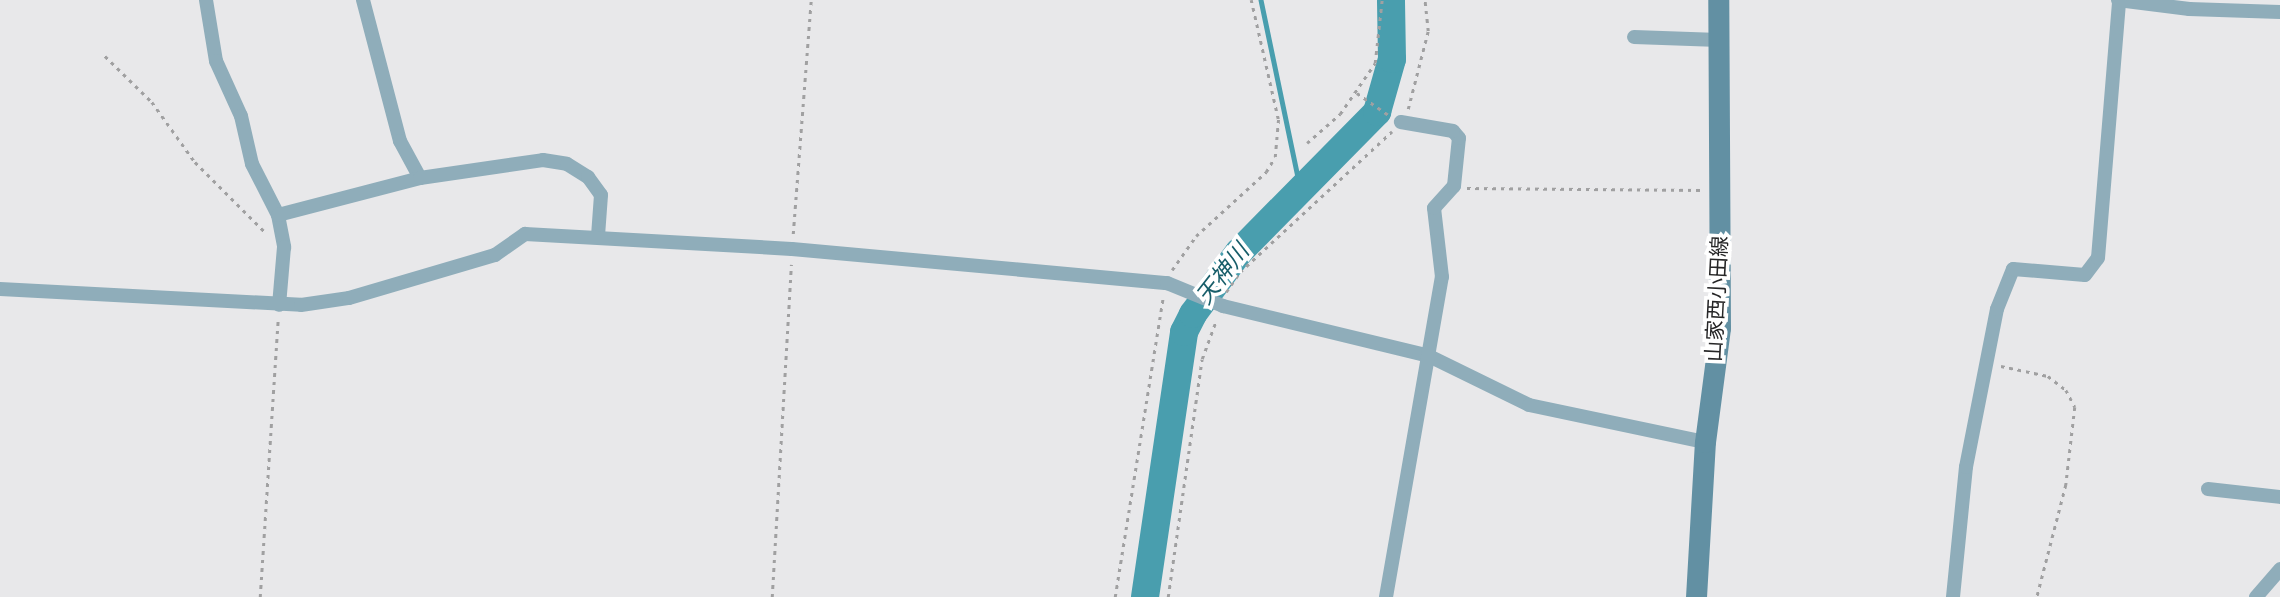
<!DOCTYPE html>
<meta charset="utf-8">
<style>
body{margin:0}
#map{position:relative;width:2280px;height:597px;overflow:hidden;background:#e8e8ea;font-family:"Alegreya Sans","Noto Sans JP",sans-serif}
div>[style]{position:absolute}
.stream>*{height:4.5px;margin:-2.25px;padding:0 2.25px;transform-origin:2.25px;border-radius:2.25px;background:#499eae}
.river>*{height:28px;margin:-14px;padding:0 14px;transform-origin:14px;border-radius:14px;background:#499eae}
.path>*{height:2.5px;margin-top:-1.25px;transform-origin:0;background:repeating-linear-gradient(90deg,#a0a0a1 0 3.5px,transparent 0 8.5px)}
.street>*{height:14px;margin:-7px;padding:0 7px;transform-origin:7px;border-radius:7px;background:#8fadba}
.secondary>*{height:21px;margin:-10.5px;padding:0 10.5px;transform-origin:10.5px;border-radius:10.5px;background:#6290a3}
span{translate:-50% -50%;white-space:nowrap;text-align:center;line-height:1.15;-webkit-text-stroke:7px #fff;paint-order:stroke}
.street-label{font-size:21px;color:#262627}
.water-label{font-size:23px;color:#185e6a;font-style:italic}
</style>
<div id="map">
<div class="stream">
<i style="left:1261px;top:0;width:196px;rotate:78.2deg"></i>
</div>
<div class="river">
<i style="left:1145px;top:597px;width:268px;rotate:-81.6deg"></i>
<i style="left:1184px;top:332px;width:20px;rotate:-63deg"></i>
<i style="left:1193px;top:314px;width:77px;rotate:-53.4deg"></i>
<i style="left:1239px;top:252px;width:197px;rotate:-45.4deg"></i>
<i style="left:1377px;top:112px;width:55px;rotate:-74.2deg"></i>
<i style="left:1392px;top:59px;width:59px;rotate:-91deg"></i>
</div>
<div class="path">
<i style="left:105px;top:56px;width:66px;rotate:44.4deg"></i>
<i style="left:152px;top:102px;width:74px;rotate:54.4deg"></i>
<i style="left:195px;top:162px;width:99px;rotate:45deg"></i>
<i style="left:1357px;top:93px;width:39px;rotate:35deg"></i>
<i style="left:1408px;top:109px;width:81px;rotate:-75.6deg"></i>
<i style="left:1428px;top:31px;width:31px;rotate:-96deg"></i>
<i style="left:1307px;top:143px;width:44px;rotate:-41.3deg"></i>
<i style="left:1340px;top:114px;width:62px;rotate:-55.5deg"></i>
<i style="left:1375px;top:63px;width:63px;rotate:-83.7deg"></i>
<i style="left:1467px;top:188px;width:235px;rotate:0.5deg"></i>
<i style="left:793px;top:234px;width:235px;rotate:-85.6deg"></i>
<i style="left:1172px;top:270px;width:42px;rotate:-54.8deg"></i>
<i style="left:1196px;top:236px;width:95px;rotate:-42.4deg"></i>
<i style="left:1266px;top:172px;width:17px;rotate:-59deg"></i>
<i style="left:1275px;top:157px;width:38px;rotate:-85deg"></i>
<i style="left:1278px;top:119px;width:122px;rotate:-102.8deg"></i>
<i style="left:1226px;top:292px;width:24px;rotate:-55deg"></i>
<i style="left:1240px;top:272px;width:207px;rotate:-42.8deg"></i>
<i style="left:2001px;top:366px;width:48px;rotate:12deg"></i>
<i style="left:2048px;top:376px;width:23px;rotate:38deg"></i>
<i style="left:2066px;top:390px;width:19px;rotate:62deg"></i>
<i style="left:2075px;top:407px;width:79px;rotate:96.6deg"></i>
<i style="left:2066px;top:485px;width:116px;rotate:104.5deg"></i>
<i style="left:260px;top:597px;width:277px;rotate:-86.3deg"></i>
<i style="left:772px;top:597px;width:333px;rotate:-86.7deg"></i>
<i style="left:1115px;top:597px;width:305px;rotate:-80.9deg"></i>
<i style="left:1168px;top:597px;width:240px;rotate:-81.9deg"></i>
<i style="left:1202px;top:359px;width:40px;rotate:-69.8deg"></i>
</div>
<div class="street">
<i style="left:206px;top:0;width:62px;rotate:80.7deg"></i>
<i style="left:216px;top:61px;width:60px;rotate:65.6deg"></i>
<i style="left:241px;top:116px;width:49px;rotate:77.1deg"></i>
<i style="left:252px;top:164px;width:57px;rotate:63deg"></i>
<i style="left:278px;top:215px;width:33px;rotate:79deg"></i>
<i style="left:284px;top:247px;width:58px;rotate:94.9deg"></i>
<i style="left:363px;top:0;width:146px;rotate:75.3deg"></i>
<i style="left:400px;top:141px;width:42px;rotate:61.6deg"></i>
<i style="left:2118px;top:0;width:72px;rotate:7.2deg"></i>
<i style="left:2189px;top:9px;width:91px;rotate:1.9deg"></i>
<i style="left:1634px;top:37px;width:85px;rotate:2deg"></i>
<i style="left:278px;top:215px;width:147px;rotate:-14.6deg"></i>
<i style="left:420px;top:178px;width:124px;rotate:-8.3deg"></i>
<i style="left:543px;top:160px;width:24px;rotate:9deg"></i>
<i style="left:567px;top:164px;width:25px;rotate:32deg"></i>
<i style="left:588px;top:177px;width:22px;rotate:54deg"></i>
<i style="left:601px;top:195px;width:41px;rotate:94.2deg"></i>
<i style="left:0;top:289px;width:301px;rotate:3deg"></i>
<i style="left:301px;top:305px;width:49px;rotate:-8.3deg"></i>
<i style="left:349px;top:298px;width:152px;rotate:-16.4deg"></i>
<i style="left:495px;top:255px;width:37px;rotate:-35deg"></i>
<i style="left:525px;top:234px;width:267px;rotate:3.2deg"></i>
<i style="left:792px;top:249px;width:377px;rotate:5.2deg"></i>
<i style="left:1167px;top:283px;width:61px;rotate:22.3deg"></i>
<i style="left:1223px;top:306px;width:212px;rotate:13.6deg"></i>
<i style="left:1429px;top:356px;width:111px;rotate:26.1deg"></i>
<i style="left:1529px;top:405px;width:180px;rotate:11.9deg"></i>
<i style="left:2208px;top:489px;width:72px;rotate:6.3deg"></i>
<i style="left:1386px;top:597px;width:325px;rotate:-80.1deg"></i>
<i style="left:1442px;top:277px;width:69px;rotate:-96.6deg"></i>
<i style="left:1434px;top:208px;width:30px;rotate:-48deg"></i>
<i style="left:1454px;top:186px;width:48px;rotate:-84.1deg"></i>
<i style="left:1459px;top:138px;width:9px;rotate:-131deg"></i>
<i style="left:1453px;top:131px;width:53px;rotate:-170.2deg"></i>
<i style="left:1953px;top:597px;width:131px;rotate:-84.3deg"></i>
<i style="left:1966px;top:467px;width:161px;rotate:-78.9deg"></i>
<i style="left:1997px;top:309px;width:43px;rotate:-68.2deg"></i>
<i style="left:2013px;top:269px;width:72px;rotate:4.8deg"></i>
<i style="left:2085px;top:275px;width:21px;rotate:-53deg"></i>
<i style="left:2098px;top:258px;width:259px;rotate:-85.3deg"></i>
<i style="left:2256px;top:597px;width:37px;rotate:-49deg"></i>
</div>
<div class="secondary">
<i style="left:1696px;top:597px;width:155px;rotate:-86.7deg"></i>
<i style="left:1705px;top:442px;width:115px;rotate:-82.5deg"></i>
<i style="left:1720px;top:328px;width:328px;rotate:-90.3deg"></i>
</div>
<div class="street-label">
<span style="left:1718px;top:299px;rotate:-87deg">山家西小田線</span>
</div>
<div class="water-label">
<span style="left:1224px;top:275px;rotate:-52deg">天神川</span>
</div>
</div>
